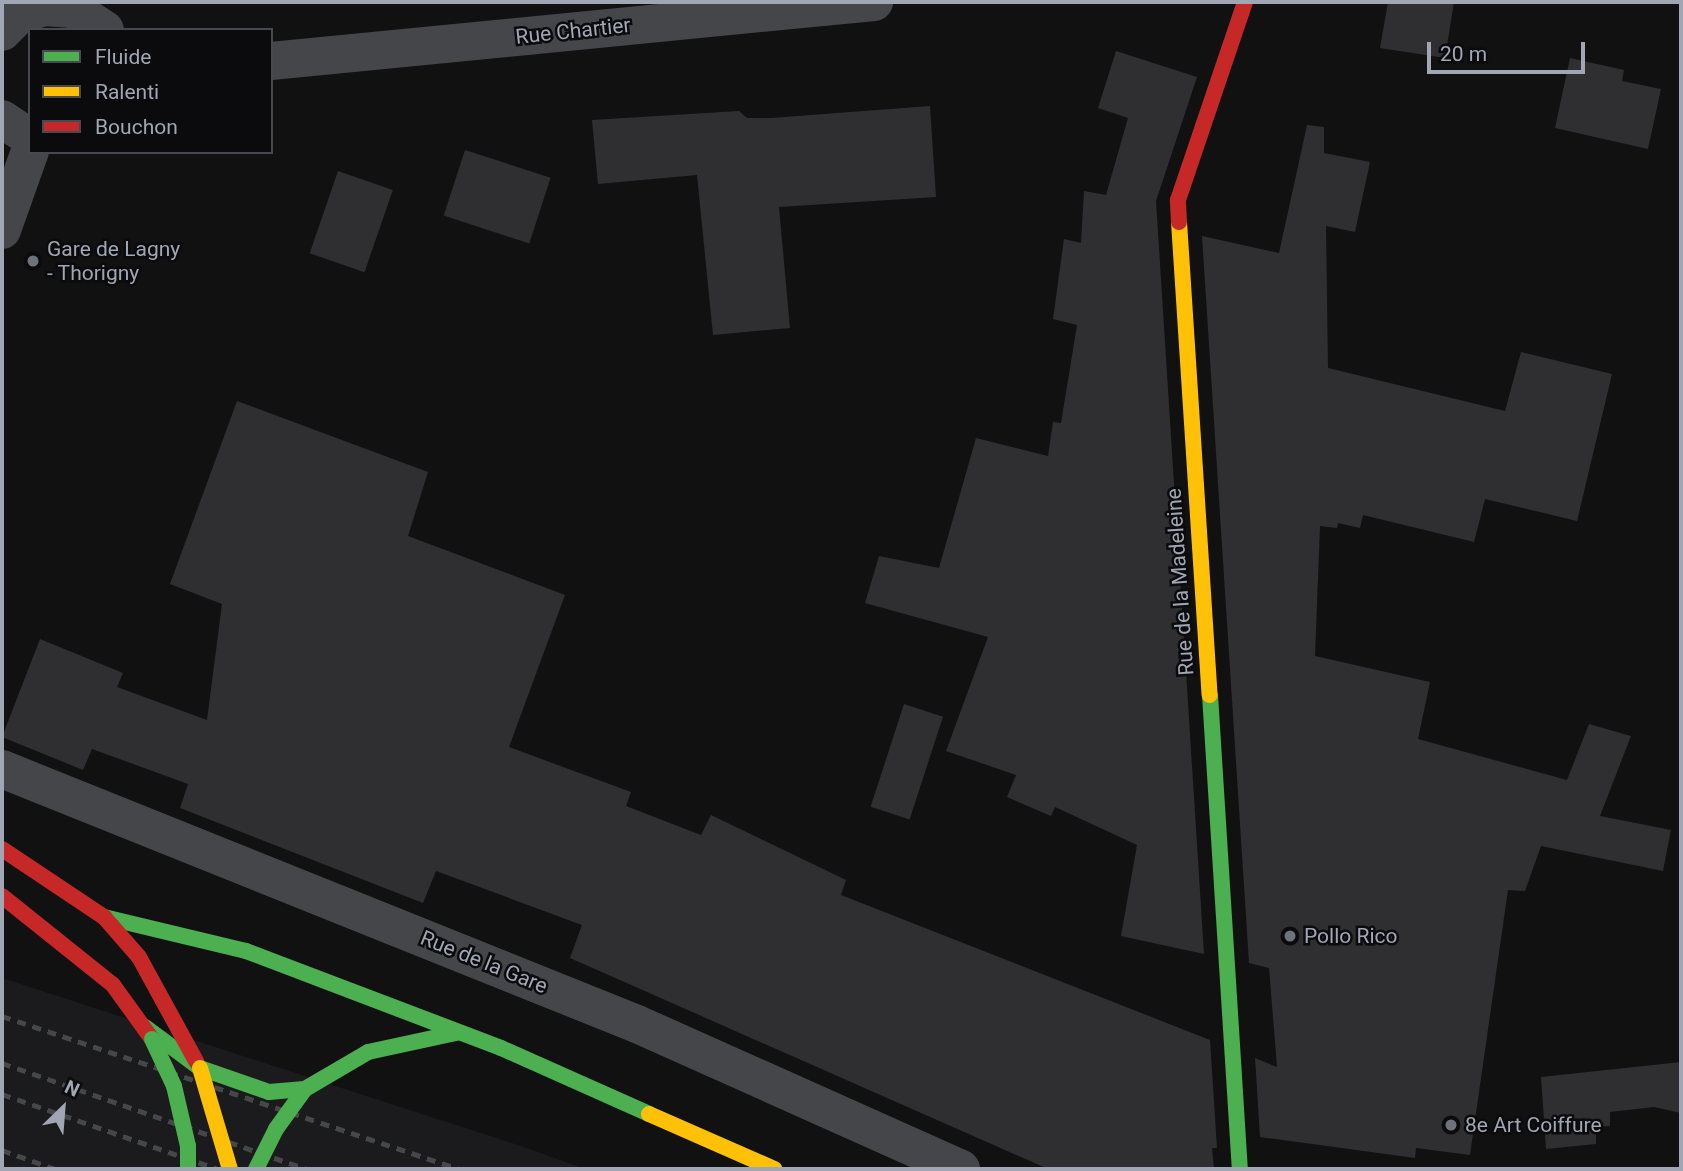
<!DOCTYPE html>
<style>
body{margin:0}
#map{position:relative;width:1683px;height:1171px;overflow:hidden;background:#111;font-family:Roboto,sans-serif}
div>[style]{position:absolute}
.built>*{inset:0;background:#1b1b1d}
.building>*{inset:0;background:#2f2f31;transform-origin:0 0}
.street>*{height:38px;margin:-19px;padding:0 19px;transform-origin:19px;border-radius:19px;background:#45464a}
.fast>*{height:16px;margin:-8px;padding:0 8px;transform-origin:8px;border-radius:8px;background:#4caf50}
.slow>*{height:16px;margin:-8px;padding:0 8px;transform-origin:8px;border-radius:8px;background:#ffc107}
.jam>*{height:16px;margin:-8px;padding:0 8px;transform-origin:8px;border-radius:8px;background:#c62828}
.rail>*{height:5px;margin-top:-2.5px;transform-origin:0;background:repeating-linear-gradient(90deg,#46474a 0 9px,transparent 0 16px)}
.fast-bridge>*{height:16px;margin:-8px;padding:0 8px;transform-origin:8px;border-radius:8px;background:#4caf50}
.slow-bridge>*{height:16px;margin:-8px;padding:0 8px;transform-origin:8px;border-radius:8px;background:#ffc107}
.dots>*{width:19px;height:19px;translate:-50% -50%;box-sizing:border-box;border:4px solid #0b0b0d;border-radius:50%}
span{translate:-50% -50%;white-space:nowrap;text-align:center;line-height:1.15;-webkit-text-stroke:5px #0b0b0d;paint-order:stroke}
.street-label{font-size:21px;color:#a0a6b4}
.poi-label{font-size:21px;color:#a0a6b4}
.left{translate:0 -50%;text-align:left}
.frame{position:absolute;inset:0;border:4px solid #a0a6b4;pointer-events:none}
.legend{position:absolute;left:28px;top:28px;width:245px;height:126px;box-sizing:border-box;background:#0b0b0d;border:2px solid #474950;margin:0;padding:9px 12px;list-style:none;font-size:21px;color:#a0a6b4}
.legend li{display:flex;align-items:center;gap:14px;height:35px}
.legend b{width:35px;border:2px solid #474950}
.north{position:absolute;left:28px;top:1073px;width:70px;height:70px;-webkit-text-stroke:5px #0b0b0d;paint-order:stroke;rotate:25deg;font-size:19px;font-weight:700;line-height:28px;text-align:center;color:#a0a6b4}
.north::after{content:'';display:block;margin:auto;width:24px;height:32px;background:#a0a6b4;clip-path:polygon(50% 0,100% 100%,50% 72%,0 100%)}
.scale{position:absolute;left:1427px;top:42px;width:158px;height:32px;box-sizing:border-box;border:4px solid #a0a6b4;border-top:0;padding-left:9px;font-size:21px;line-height:24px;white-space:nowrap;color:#a0a6b4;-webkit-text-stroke:5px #0b0b0d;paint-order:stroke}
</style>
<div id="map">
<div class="built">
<i style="clip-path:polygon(2px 978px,521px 1146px,585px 1169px,2px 1169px)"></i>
</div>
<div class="building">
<i style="clip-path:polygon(1388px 2px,1454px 2px,1445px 58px,1380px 48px)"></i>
<i style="clip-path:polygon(1116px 51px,1197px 77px,1156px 201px,1204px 954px,1121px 936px,1137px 845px,1055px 807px,1051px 816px,1007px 797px,1016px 775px,946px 751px,988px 637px,865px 603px,879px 556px,939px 568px,976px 438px,1048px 456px,1053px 422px,1061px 423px,1077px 325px,1053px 319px,1064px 239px,1081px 243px,1084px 191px,1106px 195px,1128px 118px,1098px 108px)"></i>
<i style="clip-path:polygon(1570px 58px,1624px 70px,1622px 81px,1661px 89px,1648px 149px,1555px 128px)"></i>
<i style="clip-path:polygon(930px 106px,936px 197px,779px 207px,790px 328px,713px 335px,697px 175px,598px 184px,592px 120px,739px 111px,747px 118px,771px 118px)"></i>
<i style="clip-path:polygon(1307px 125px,1324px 127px,1324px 153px,1370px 162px,1355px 232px,1326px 226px,1328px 368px,1505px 411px,1521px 352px,1612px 374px,1577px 521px,1485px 499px,1474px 542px,1363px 515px,1360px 528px,1338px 523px,1337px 528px,1320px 526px,1315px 656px,1430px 682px,1418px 739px,1567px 780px,1589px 724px,1631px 736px,1600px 816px,1671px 830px,1663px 871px,1541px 846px,1525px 891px,1508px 890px,1470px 1155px,1416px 1148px,1415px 1158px,1260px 1137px,1255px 1058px,1277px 1067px,1269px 968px,1249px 963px,1202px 236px,1279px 253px)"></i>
<i style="left:465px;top:150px;width:90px;height:69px;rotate:18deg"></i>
<i style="left:338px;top:171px;width:58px;height:87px;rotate:19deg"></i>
<i style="clip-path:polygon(237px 401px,428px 472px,408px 536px,565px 595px,509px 747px,631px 792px,626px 806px,701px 835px,711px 815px,846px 880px,841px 895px,1210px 1040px,1217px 1148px,1212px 1148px,1214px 1169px,1048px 1169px,570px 958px,582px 925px,436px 871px,423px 903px,180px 808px,188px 784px,92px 749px,83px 770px,2px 737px,40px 639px,123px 673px,117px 687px,207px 720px,222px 604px,170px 584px)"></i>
<i style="left:904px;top:704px;width:41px;height:108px;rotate:18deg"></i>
<i style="clip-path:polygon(1681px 1062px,1681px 1113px,1654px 1107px,1610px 1112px,1610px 1126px,1596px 1127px,1596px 1144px,1546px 1149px,1541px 1077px)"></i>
</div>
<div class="street">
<i style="left:2px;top:32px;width:23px;rotate:-45deg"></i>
<i style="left:18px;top:16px;width:28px;rotate:-19deg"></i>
<i style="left:44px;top:7px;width:29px;rotate:4deg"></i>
<i style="left:73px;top:9px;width:38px;rotate:33deg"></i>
<i style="left:271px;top:61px;width:606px;rotate:-5.59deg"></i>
<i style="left:2px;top:119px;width:34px;rotate:34deg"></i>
<i style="left:2px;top:230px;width:84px;rotate:-70.5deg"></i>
<i style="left:2px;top:769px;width:684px;rotate:21.88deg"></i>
<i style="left:637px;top:1024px;width:355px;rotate:24.1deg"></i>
</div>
<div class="fast">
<i style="left:1210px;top:695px;width:475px;rotate:86.4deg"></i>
<i style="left:104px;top:917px;width:146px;rotate:13.5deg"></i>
<i style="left:246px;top:951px;width:273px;rotate:20.8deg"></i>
<i style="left:501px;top:1048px;width:162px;rotate:24deg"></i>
<i style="left:145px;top:1027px;width:69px;rotate:36.7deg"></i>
<i style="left:200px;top:1068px;width:73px;rotate:19.2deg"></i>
<i style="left:269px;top:1092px;width:36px;rotate:-5deg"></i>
<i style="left:305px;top:1089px;width:73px;rotate:-30.4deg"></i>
<i style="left:368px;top:1052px;width:90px;rotate:-12.2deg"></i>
</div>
<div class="slow">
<i style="left:1179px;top:222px;width:474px;rotate:86.3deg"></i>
<i style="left:649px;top:1114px;width:137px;rotate:23.7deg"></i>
</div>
<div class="jam">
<i style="left:1179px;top:222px;width:22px;rotate:-93deg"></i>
<i style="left:1178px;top:200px;width:209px;rotate:-71.3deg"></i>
<i style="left:2px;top:849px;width:123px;rotate:33.7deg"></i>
<i style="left:104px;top:917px;width:53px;rotate:48.8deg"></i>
<i style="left:139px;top:957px;width:119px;rotate:61.3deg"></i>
<i style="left:2px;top:896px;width:142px;rotate:38.7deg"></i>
<i style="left:113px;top:985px;width:67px;rotate:54.2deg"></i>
</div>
<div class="rail">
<i style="left:2px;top:1016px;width:481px;rotate:18.5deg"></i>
<i style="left:2px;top:1063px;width:322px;rotate:19.2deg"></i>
<i style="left:2px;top:1094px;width:228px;rotate:19.2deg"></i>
<i style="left:2px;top:1150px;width:56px;rotate:19.7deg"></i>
</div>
<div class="fast-bridge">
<i style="left:152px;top:1039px;width:52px;rotate:64.9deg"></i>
<i style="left:174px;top:1086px;width:62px;rotate:76.9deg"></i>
<i style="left:188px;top:1146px;width:23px;rotate:90deg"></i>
<i style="left:256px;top:1169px;width:45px;rotate:-63.4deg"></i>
<i style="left:276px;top:1129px;width:49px;rotate:-54.1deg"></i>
</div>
<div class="slow-bridge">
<i style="left:200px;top:1068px;width:105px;rotate:73.5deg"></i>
</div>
<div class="dots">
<i style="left:33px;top:261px;background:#6e727b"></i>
<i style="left:1290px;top:936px;background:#6e727b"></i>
<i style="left:1451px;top:1125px;background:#6e727b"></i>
</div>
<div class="street-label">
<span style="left:573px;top:31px;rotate:-6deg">Rue Chartier</span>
<span style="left:1180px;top:582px;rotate:-94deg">Rue de la Madeleine</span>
<span style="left:484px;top:962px;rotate:22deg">Rue de la Gare</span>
</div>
<div class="poi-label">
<span class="left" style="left:47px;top:261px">Gare de Lagny<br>- Thorigny</span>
<span class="left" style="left:1304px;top:936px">Pollo Rico</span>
<span class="left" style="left:1465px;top:1125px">8e Art Coiffure</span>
</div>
<div class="frame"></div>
<ul class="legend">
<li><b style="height:9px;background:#4caf50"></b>Fluide</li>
<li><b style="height:9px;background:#ffc107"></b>Ralenti</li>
<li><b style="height:9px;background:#c62828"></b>Bouchon</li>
</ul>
<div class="north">N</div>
<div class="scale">20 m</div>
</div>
